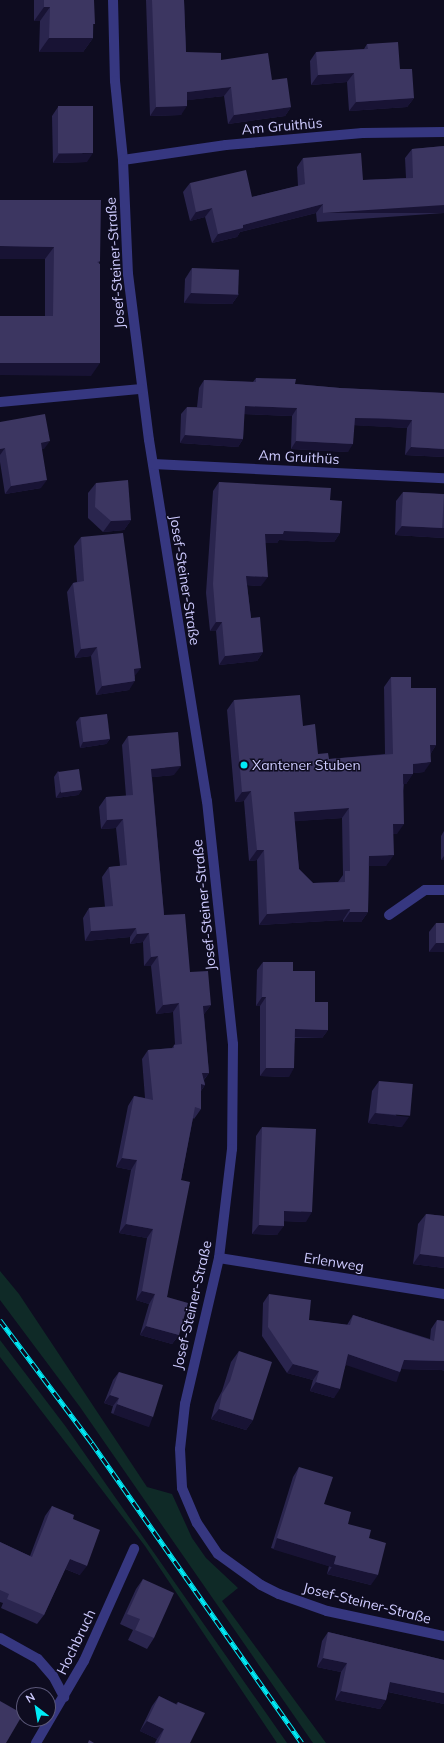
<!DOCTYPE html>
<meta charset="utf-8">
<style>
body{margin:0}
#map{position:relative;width:444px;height:1743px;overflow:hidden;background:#0e0c20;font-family:Mulish,sans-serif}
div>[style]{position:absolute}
.green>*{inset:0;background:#0f2a27}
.minor>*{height:10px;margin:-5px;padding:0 5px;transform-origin:5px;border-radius:5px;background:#363780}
.rail>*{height:4.5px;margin-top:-2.25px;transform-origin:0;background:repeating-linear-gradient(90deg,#0e0c20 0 9px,#00ebf6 0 18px);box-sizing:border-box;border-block:1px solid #00ebf6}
.wall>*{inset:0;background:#2a254e}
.shaded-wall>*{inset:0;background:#181334;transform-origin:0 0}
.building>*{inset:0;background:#3c3661;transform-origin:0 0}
.dots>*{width:11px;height:11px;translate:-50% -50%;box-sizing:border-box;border:2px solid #0e0c20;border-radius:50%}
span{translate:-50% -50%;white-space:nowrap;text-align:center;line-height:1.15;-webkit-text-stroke:3px #0e0c20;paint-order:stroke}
.street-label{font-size:14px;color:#cecbff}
.poi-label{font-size:14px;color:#cecbff}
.left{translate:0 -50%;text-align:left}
.north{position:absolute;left:16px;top:1687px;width:40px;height:40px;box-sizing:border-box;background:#0e0c20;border:1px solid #5b5879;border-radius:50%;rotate:329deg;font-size:11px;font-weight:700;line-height:16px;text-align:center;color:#cecbff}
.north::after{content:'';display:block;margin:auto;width:14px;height:18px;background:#00ebf6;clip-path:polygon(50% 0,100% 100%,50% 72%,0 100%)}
</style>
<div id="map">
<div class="green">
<i style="clip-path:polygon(0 1271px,19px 1294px,147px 1487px,172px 1494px,192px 1538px,206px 1558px,238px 1588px,222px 1601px,326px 1743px,313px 1743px,80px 1407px,0 1300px)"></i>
<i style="clip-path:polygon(0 1340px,66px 1427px,287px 1743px,277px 1743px,145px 1546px,0 1357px)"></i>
</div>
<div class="minor">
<i style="left:113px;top:0;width:81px;rotate:88.6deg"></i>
<i style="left:115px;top:81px;width:79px;rotate:84.2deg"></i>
<i style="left:123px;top:160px;width:114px;rotate:87.5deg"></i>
<i style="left:128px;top:274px;width:167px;rotate:82.8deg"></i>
<i style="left:149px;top:440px;width:366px;rotate:80.9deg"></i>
<i style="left:207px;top:801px;width:244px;rotate:83.9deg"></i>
<i style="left:233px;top:1044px;width:105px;rotate:90.5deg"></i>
<i style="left:232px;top:1149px;width:110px;rotate:96.8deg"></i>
<i style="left:219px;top:1258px;width:150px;rotate:103.1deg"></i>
<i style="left:185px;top:1404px;width:45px;rotate:96.3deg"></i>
<i style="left:180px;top:1449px;width:39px;rotate:87deg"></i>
<i style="left:182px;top:1488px;width:38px;rotate:67deg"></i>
<i style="left:197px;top:1523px;width:37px;rotate:56deg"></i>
<i style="left:218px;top:1554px;width:53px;rotate:35.8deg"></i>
<i style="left:261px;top:1585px;width:20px;rotate:27deg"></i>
<i style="left:279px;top:1594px;width:51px;rotate:19.5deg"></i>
<i style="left:327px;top:1611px;width:120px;rotate:12.1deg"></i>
<i style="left:123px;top:160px;width:104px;rotate:-8.3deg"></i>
<i style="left:226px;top:145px;width:137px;rotate:-5deg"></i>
<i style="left:362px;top:133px;width:82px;rotate:-0.7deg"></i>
<i style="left:0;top:402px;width:142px;rotate:-5.3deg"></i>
<i style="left:153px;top:464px;width:291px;rotate:2.8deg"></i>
<i style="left:389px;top:915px;width:44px;rotate:-34.8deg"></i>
<i style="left:425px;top:890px;width:19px"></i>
<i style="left:219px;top:1258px;width:228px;rotate:9.1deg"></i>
<i style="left:0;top:1638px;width:43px;rotate:28.9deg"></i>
<i style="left:38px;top:1659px;width:23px;rotate:49deg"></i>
<i style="left:53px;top:1676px;width:24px;rotate:62deg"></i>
<i style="left:36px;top:1743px;width:95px;rotate:-59.7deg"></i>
<i style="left:84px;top:1661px;width:123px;rotate:-65.9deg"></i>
</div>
<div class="rail">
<i style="left:0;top:1320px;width:154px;rotate:53.2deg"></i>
<i style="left:92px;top:1443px;width:366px;rotate:55deg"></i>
</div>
<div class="wall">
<i style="clip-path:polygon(34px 0,94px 0,93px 38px,83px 52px,39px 52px,40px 21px,34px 21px)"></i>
<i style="clip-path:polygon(146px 0,184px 0,186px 52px,221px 60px,272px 80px,291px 107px,285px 116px,228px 124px,224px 96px,187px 100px,181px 115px,150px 116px)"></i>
<i style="clip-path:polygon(367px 44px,400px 69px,414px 98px,407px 107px,349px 111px,347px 82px,311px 85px,310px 61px,316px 52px,364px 49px)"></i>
<i style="clip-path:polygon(58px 107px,87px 162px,53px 163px,52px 116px)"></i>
<i style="clip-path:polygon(444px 146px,444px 213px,317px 222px,316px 213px,240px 232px,237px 237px,212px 243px,205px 217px,190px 221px,183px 192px,190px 183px,252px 197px,298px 186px,297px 167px,303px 158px,363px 180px,406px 178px,405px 158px,412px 149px)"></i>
<i style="clip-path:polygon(0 200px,100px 261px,99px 263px,91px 376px,45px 316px,45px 259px,0 259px)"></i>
<i style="clip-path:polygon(192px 268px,239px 294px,232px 304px,184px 303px,185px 279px)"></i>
<i style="clip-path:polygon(256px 378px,295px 384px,340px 388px,444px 393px,444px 457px,405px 455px,407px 428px,373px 426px,354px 425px,348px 452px,291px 449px,292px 416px,244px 414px,243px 439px,238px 447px,180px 443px,181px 414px,187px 407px,197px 407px,199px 388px,204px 380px,253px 382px)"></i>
<i style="clip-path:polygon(0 422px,44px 449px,42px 449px,41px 488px,5px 494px,0 462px)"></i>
<i style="clip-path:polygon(219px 482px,330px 500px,340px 533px,334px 542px,279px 540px,277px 543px,265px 543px,261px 586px,247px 585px,251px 618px,263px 652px,257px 661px,219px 665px,216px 631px,210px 631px,206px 593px,213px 491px)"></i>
<i style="clip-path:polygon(96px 483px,131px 520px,124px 530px,103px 532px,88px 518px,88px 493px)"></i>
<i style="clip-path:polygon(403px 492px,444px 494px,444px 538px,395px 535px,396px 501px)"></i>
<i style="clip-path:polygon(81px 537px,135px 677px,129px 690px,96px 695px,91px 656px,75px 658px,67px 592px,73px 583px,77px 582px,74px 546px)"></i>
<i style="clip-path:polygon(evenodd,391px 677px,411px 688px,436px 745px,431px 753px,424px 772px,413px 773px,406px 784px,404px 784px,397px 834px,393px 834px,386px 866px,369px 866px,368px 912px,361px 922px,343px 922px,343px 920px,259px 925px,257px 860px,249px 861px,244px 801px,235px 802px,227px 710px,234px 700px,303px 726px,318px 754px,329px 759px,385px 754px,384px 687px,391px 677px,342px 818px,343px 875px,338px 882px,313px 883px,299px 869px,294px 821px,342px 818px)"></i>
<i style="clip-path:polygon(80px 717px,110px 739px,106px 744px,80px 748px,76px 722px)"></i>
<i style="clip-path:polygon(128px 736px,174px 775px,152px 777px,164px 915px,190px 972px,211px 1005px,204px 1014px,209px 1073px,204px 1080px,205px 1085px,201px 1091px,201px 1109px,194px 1119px,193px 1118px,181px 1180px,167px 1297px,179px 1335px,172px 1344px,140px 1335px,149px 1304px,136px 1300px,147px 1238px,119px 1233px,131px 1170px,116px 1167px,128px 1106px,134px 1096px,145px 1098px,142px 1059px,148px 1050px,172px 1048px,174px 1045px,175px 1044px,173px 1012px,156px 1014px,151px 966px,144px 966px,143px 942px,130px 944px,130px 937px,85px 941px,83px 918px,89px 908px,105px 907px,102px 877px,109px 867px,120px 866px,116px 828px,101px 829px,99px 807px,106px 797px,126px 796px,122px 745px)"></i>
<i style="clip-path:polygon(58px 771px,82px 790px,78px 795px,56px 798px,54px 777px)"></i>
<i style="clip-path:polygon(444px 831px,444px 860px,441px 860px,441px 836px)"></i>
<i style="clip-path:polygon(436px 923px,444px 923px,444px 952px,429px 952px,429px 932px)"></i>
<i style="clip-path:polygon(263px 962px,293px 971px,315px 1002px,328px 1030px,322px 1038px,295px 1038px,289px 1077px,260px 1076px,260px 1006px,256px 1006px,257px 970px)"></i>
<i style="clip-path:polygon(379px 1081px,402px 1127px,368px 1123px,372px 1091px)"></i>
<i style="clip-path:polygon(262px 1127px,306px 1222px,284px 1221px,277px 1235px,252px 1234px,256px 1136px)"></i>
<i style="clip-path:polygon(426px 1214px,444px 1216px,444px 1268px,413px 1264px,418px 1224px)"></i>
<i style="clip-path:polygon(269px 1294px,309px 1320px,347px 1325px,353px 1315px,430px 1339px,431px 1329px,437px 1320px,444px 1321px,444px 1371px,442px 1370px,401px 1369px,400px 1372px,394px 1381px,346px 1364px,334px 1398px,310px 1391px,313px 1380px,287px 1373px,262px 1336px,263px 1303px)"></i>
<i style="clip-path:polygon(239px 1351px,253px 1420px,246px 1430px,211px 1419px,215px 1404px,222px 1391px,231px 1362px)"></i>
<i style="clip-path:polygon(119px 1372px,147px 1426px,111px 1413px,113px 1406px,104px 1403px,113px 1380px)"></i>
<i style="clip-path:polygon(299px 1467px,324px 1504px,348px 1524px,369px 1538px,371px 1585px,327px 1574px,329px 1566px,271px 1548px,293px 1477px)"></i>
<i style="clip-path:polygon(52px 1506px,73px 1519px,80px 1575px,65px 1569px,44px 1615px,37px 1624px,1px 1608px,3px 1603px,0 1602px,0 1542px,30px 1556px,45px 1516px)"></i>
<i style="clip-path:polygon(143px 1579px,154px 1638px,147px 1649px,128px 1640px,133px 1630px,120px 1624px,136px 1589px)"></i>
<i style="clip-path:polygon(328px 1632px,444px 1660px,444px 1704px,388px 1692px,386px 1700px,380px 1709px,335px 1700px,341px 1672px,317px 1667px,322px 1641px)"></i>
<i style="clip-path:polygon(159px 1696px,176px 1704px,178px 1702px,190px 1743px,155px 1743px,157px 1739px,140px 1731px,152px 1706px)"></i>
</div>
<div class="shaded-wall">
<i style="clip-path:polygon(44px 7px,50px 7px,40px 21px,34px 21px)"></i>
<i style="clip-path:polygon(49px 38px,93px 38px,83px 52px,39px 52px)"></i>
<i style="clip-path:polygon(354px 73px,347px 82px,311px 85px,318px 75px)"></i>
<i style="clip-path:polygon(231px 87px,224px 96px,181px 101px,187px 92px)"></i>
<i style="clip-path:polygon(414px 98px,407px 107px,349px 111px,356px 102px)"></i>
<i style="clip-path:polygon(187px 106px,181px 115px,150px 116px,156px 107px)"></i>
<i style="clip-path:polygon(291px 107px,285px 116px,228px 124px,234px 115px)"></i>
<i style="clip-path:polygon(93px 153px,87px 162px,53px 163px,59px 154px)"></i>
<i style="clip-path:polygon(323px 204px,316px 213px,240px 232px,237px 237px,212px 243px,218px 234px,243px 225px)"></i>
<i style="left:444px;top:205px;width:8px;height:121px;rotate:90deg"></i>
<i style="clip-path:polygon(212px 208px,205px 217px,190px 221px,196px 212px)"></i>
<i style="clip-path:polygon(0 246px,54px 247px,45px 259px,0 259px)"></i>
<i style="clip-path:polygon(191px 293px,239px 294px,232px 304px,184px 303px)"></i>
<i style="clip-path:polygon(0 363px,100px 363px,91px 376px,0 375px)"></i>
<i style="clip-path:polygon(245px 406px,297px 408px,292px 416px,240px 414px)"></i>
<i style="clip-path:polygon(355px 418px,412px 420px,407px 428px,349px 425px)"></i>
<i style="clip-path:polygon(185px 435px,243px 439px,238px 447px,180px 443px)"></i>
<i style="clip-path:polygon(50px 441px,44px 449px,35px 450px,41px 443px)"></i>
<i style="clip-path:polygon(296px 441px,353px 444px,348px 452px,291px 449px)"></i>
<i style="clip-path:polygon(411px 447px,444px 449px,444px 457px,405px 455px)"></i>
<i style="clip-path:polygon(5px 448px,0 455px,0 449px)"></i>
<i style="clip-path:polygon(47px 480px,41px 488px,5px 494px,11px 486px)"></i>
<i style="clip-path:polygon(131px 520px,124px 530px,103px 532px,111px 521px)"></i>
<i style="clip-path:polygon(402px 526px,444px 528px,444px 538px,395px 535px)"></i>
<i style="clip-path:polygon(284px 531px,340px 533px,334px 542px,279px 540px,277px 543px,258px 543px,265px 534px)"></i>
<i style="clip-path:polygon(246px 576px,268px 577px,261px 586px,240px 585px)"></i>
<i style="clip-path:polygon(216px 622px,222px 622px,216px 631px,210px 631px)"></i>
<i style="clip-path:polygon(97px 647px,91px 656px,75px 658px,81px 649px)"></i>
<i style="clip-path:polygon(263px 652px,257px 661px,219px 665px,225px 656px)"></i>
<i style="clip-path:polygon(141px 668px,134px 677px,134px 669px)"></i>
<i style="clip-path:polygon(135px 681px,129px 690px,96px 695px,102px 686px)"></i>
<i style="clip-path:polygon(110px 739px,106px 744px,80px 748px,83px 742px)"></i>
<i style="clip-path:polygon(430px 745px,436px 745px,429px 756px)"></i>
<i style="clip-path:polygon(431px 762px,424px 772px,405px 774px,413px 764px)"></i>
<i style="clip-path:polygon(181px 766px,174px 775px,144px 778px,151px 769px)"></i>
<i style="clip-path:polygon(403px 774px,413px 774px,406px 784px,396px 785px)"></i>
<i style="clip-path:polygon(82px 790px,78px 795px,56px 798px,60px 792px)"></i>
<i style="clip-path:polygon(251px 791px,244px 801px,235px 802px,242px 792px)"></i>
<i style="clip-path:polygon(349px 808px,342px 818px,286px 822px,294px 812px)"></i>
<i style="clip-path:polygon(123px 819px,116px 828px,101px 829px,107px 820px)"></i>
<i style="clip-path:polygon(393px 824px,404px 824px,397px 834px,386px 834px)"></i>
<i style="clip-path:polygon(257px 850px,264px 850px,257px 860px,249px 861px)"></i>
<i style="clip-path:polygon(394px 855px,386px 866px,362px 866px,369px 856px)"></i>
<i style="clip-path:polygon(444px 856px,444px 860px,441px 860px)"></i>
<i style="clip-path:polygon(350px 909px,343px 920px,259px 925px,267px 914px)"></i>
<i style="clip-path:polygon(350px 912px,368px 912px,361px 922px,343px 922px)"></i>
<i style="clip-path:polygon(136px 928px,130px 937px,85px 941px,91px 931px)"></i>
<i style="clip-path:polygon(149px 933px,143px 942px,130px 944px,137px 934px)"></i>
<i style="clip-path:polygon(436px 943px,444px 943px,444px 952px,429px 952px)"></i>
<i style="clip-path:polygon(158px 956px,151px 966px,144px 966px,151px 957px)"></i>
<i style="clip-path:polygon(262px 997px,266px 997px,260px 1006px,256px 1006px)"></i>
<i style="clip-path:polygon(179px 1003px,173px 1012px,156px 1014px,163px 1005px)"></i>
<i style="clip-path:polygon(211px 1005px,204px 1014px,196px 1015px,203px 1006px)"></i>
<i style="clip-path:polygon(295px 1029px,328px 1030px,322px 1038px,289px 1037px)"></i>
<i style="clip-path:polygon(266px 1068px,294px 1068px,289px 1077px,260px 1076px)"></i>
<i style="clip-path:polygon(202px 1073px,209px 1073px,202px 1082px)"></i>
<i style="clip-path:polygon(201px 1084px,205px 1085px,198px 1095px)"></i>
<i style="clip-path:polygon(375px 1113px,409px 1117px,402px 1127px,368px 1123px)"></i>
<i style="clip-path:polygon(122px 1158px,137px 1160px,131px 1170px,116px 1167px)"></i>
<i style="clip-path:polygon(284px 1211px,312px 1212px,306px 1222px,278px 1221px)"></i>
<i style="clip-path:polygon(126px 1224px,153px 1229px,147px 1238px,119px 1233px)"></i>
<i style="clip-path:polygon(259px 1225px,284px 1226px,277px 1235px,252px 1234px)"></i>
<i style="clip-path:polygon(420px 1254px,444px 1257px,444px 1268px,413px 1264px)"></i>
<i style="clip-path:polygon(142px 1291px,155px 1294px,149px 1304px,136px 1300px)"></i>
<i style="clip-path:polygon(146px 1326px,179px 1335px,172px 1344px,140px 1335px)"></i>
<i style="left:348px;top:1354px;width:55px;height:11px;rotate:19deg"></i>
<i style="clip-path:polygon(404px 1360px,444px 1361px,444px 1371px,442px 1370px,398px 1369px)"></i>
<i style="clip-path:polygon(293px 1364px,319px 1371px,313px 1380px,287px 1373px)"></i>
<i style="clip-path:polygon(316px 1382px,340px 1389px,334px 1398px,310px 1391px)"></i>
<i style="clip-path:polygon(110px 1395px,119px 1398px,113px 1406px,104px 1403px)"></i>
<i style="left:117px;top:1404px;width:38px;height:11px;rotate:20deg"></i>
<i style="clip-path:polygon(219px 1409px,253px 1420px,246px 1430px,211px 1419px)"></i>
<i style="left:277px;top:1538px;width:62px;height:12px;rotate:17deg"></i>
<i style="clip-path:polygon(70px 1559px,87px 1566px,80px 1575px,63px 1568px)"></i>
<i style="clip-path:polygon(334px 1564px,378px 1575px,371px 1585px,327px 1574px)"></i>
<i style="clip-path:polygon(323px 1658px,347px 1663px,341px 1672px,317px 1667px)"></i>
<i style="clip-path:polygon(390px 1682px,444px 1693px,444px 1704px,384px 1691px)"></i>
<i style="clip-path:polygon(341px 1691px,386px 1700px,380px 1709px,335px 1700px)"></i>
<i style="clip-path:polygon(147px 1721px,164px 1729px,157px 1739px,140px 1731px)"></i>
</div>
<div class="building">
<i style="clip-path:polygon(44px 0,94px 0,95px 24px,93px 24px,93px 38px,49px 38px,50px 7px,44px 7px)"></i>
<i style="clip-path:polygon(152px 0,184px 0,186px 52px,221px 53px,221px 60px,268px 53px,272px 80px,287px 78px,291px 107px,234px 115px,231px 87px,187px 92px,187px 106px,156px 107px)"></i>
<i style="clip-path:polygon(398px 42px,400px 69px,412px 69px,414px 98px,356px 102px,354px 73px,318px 75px,316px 52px,368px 49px,367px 44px)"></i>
<i style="left:93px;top:106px;width:47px;height:35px;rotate:90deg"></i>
<i style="clip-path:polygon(444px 146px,444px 205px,323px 213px,323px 204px,243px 225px,243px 228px,218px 234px,212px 208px,196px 212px,190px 183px,246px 170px,252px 197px,305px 184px,303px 158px,361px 153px,363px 180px,413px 178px,412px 149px)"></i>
<i style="clip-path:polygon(0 200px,101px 200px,100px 261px,97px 262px,100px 264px,100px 363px,0 363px,0 316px,53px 316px,54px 247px,0 246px)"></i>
<i style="left:192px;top:268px;width:47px;height:25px;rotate:2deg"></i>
<i style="clip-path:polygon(256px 378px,296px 379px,295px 384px,340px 388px,444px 393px,444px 449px,411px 447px,412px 420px,378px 418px,355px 418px,353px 444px,296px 441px,297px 408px,245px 406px,243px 439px,185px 435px,187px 407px,202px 408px,204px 380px,256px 382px)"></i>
<i style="clip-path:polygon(45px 414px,50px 441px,41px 443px,47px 480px,11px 486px,5px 448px,0 449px,0 422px)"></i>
<i style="clip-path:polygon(128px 480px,131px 520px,111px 521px,95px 507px,96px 483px)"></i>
<i style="clip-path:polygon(219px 482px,331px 488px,330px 500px,342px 501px,340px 533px,284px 531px,283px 534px,265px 534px,268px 577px,246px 576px,251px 618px,260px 617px,263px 652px,225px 656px,222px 622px,216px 622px,213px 584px)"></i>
<i style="left:403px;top:492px;width:41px;height:34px;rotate:3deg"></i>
<i style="clip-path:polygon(123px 533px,141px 668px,134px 669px,135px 681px,102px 686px,97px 647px,81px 649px,73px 583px,84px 581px,81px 537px)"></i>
<i style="clip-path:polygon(evenodd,391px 677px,411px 677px,411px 688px,436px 688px,436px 745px,430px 745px,431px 762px,413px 764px,413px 774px,403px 774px,404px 824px,393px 824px,394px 855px,369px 856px,368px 912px,350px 912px,350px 909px,267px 914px,264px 850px,257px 850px,251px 791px,242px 792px,234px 700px,300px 695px,303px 726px,315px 724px,318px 754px,328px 753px,329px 759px,393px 754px,391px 677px,349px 808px,350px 871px,345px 871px,345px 882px,313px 883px,299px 869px,294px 812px,349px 808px)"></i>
<i style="left:107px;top:714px;width:25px;height:27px;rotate:83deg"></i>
<i style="clip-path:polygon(178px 732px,181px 766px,151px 769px,164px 915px,185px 914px,190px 972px,208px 971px,211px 1005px,203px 1006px,209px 1073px,202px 1073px,205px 1085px,201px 1084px,201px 1109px,195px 1107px,181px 1180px,190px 1182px,167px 1297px,188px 1303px,179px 1335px,146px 1326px,155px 1294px,142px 1291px,153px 1229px,126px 1224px,137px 1160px,122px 1158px,134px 1096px,153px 1100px,148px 1050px,174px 1048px,174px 1045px,182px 1044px,179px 1003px,163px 1005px,158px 956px,151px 957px,149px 933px,137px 934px,136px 928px,91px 931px,89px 908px,113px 906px,109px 867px,127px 865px,123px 819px,107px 820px,106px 797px,133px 795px,128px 736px)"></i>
<i style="left:79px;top:769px;width:21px;height:21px;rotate:82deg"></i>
<i style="left:436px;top:923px;width:8px;height:20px"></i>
<i style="clip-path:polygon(263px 962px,293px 962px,293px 971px,315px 971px,315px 1002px,328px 1002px,328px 1030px,295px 1029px,294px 1068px,266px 1068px,266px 997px,262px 997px)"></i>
<i style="left:379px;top:1081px;width:34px;height:32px;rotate:5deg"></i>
<i style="clip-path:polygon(262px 1127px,316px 1129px,312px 1212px,284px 1211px,284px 1226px,259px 1225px)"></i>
<i style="clip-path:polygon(426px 1214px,444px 1216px,444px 1257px,420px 1254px)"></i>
<i style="clip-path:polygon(269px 1294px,311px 1300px,309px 1320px,350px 1325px,353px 1315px,434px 1341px,437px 1320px,444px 1321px,444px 1361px,404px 1360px,400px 1372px,348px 1354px,340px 1389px,316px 1382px,319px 1371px,293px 1364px,268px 1327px)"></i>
<i style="clip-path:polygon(239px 1351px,272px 1362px,253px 1420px,219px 1409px,222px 1394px,230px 1381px)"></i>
<i style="clip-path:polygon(119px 1372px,163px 1385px,153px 1417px,117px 1404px,119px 1398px,110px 1395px)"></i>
<i style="clip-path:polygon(299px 1467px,333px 1477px,324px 1504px,351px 1512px,348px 1524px,371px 1530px,369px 1538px,386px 1543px,378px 1575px,334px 1564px,336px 1556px,277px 1538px)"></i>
<i style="clip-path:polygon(52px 1506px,74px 1515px,73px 1519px,100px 1530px,87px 1566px,70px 1559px,44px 1615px,7px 1599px,9px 1594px,0 1590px,0 1542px,32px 1557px)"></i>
<i style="clip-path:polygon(143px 1579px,174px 1593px,154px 1638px,135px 1630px,140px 1619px,127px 1614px)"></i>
<i style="clip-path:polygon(328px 1632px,444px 1660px,444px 1693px,390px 1682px,386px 1700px,341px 1691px,347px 1663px,323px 1658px)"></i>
<i style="clip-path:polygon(159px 1696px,177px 1705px,178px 1702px,205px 1713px,190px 1743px,158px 1743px,164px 1729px,147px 1721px)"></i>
<i style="clip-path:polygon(0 1701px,23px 1714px,6px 1743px,0 1743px)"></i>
<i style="clip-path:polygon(89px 1740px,94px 1743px,88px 1743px)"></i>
</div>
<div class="dots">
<i style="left:244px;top:765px;background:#00ebf6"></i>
</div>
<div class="street-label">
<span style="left:282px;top:126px;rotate:-5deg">Am Gruithüs</span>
<span style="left:115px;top:263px;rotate:-94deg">Josef-Steiner-Straße</span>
<span style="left:299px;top:457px;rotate:3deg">Am Gruithüs</span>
<span style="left:185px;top:580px;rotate:81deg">Josef-Steiner-Straße</span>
<span style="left:204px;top:905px;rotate:-96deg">Josef-Steiner-Straße</span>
<span style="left:334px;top:1262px;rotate:9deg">Erlenweg</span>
<span style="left:192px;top:1305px;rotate:-77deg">Josef-Steiner-Straße</span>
<span style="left:367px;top:1603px;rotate:14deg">Josef-Steiner-Straße</span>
<span style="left:76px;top:1642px;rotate:-64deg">Hochbruch</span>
</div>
<div class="poi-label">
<span class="left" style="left:252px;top:765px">Xantener Stuben</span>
</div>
<div class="north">N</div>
</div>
